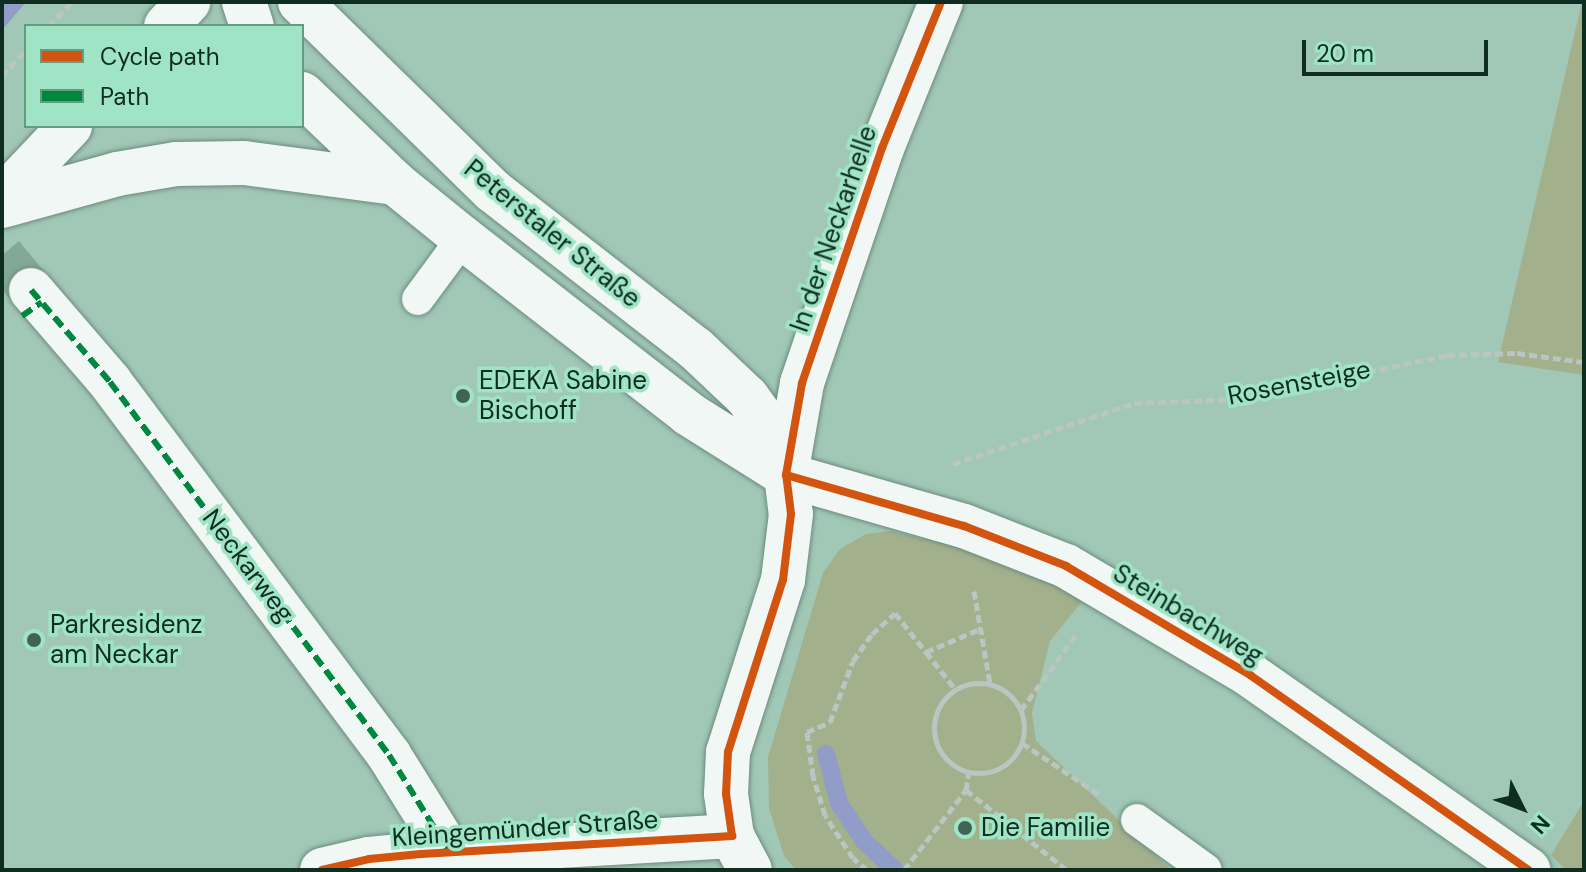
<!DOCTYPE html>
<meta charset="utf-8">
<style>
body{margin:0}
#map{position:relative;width:1586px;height:872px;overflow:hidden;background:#a1c7b6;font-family:"DM Sans",sans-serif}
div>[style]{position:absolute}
.green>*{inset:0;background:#a2b08c}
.water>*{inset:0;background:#929cc9}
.stream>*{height:18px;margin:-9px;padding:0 9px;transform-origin:9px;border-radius:9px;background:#929cc9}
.street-tunnel>*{height:44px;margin-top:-22px;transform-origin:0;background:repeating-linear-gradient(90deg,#84a898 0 44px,transparent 0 66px)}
.path>*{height:5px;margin-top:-2.5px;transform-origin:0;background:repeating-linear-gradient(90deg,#bac6c1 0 8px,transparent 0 12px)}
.path>.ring{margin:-2.5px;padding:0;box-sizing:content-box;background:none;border:5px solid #bac6c1;border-radius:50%}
.roads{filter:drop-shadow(0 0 2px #6c8b7e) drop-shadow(0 0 2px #6c8b7e)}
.lane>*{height:32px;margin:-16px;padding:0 16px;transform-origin:16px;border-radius:16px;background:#f1f7f4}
.street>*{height:44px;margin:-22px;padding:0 22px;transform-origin:22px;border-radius:22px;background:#f1f7f4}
.secondary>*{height:44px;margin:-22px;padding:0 22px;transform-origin:22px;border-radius:22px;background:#f1f7f4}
.quiet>*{height:6px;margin-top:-3px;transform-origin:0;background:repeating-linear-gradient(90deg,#00873e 0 12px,transparent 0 18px)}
.cycleway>*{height:8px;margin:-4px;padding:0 4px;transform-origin:4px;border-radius:4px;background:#d2540e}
.dots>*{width:22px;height:22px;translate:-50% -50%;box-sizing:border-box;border:4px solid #9ee4c5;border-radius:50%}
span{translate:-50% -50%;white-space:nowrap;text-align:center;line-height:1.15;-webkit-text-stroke:7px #9ee4c5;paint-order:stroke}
.street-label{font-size:26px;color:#0f2c21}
.poi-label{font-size:26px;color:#0f2c21}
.left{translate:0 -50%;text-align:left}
.frame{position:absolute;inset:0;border:4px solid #0f2c21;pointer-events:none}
.legend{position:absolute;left:24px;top:24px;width:280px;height:104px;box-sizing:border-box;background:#9ee4c5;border:2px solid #659a83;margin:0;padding:10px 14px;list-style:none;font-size:24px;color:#0f2c21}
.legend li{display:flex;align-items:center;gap:16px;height:40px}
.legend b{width:40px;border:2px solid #659a83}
.north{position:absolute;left:1482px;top:768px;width:80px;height:80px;-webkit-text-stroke:6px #9ee4c5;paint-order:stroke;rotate:132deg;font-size:22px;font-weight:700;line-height:32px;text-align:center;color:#0f2c21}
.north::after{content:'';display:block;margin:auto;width:28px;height:36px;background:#0f2c21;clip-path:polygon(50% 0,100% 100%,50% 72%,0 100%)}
.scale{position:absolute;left:1302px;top:40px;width:186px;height:36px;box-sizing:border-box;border:4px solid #0f2c21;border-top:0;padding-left:10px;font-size:24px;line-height:28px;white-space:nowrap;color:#0f2c21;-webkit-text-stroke:6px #9ee4c5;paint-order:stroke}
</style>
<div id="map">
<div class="green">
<i style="clip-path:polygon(1582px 2px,1584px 2px,1584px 375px,1498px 362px)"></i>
<i style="clip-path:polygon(890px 531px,1002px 558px,1089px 593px,1050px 641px,1032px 713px,1036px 741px,1171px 870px,796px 870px,784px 856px,769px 808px,768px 757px,823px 573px,840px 549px,866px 534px)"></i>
<i style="clip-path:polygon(1584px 801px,1584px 870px,1566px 870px,1551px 855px)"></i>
</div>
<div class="water">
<i style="clip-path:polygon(2px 2px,26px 2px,2px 30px)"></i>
</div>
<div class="stream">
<i style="left:826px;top:754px;width:51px;rotate:75.1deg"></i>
<i style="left:839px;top:803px;width:45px;rotate:56.7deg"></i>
<i style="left:864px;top:841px;width:42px;rotate:43.1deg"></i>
</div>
<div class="street-tunnel">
<i style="left:2px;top:255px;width:45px;rotate:50.4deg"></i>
</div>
<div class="path">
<i style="left:49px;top:26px;width:33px;rotate:-47deg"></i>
<i style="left:2px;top:76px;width:35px;rotate:-47deg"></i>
<i style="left:953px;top:464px;width:191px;rotate:-18.6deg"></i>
<i style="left:1134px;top:403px;width:105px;rotate:-2.2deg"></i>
<i style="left:1239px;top:399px;width:213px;rotate:-11.9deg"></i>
<i style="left:1447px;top:355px;width:70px;rotate:-1.6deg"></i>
<i style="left:1517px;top:353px;width:68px;rotate:7.7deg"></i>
<i style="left:974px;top:591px;width:94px;rotate:80.2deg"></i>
<i style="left:926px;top:652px;width:48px;rotate:51.7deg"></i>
<i class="ring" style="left:934px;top:683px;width:85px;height:85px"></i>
<i style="left:1021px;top:710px;width:94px;rotate:-53.6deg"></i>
<i style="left:1022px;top:743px;width:94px;rotate:33.7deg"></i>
<i style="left:966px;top:790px;width:129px;rotate:38.4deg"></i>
<i style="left:867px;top:870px;width:18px;rotate:-139deg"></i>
<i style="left:853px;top:858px;width:51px;rotate:-123.1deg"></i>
<i style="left:825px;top:815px;width:41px;rotate:-107.1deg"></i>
<i style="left:813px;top:776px;width:44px;rotate:-97.8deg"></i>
<i style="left:807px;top:732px;width:25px;rotate:-23deg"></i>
<i style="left:830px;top:722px;width:65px;rotate:-69.3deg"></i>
<i style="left:853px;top:661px;width:33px;rotate:-55deg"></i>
<i style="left:872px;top:634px;width:31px;rotate:-42deg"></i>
<i style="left:895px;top:613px;width:50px;rotate:51.5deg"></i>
<i style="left:926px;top:652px;width:59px;rotate:-23.1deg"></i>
<i style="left:904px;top:870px;width:101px;rotate:-52.2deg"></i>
<i style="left:966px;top:790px;width:18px;rotate:-81deg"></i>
</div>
<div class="roads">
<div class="lane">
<i style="left:418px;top:299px;width:76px;rotate:-53.6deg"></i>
<i style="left:1137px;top:820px;width:85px;rotate:35.9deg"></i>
</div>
<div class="street">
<i style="left:941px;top:2px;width:157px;rotate:112deg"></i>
<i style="left:882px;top:148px;width:248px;rotate:108.8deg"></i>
<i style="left:802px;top:383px;width:93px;rotate:99.9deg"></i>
<i style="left:786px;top:475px;width:185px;rotate:16deg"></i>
<i style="left:964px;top:526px;width:110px;rotate:21.4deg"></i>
<i style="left:1066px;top:566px;width:214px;rotate:30.6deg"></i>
<i style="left:1250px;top:675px;width:340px;rotate:35deg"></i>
<i style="left:31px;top:290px;width:121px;rotate:49.3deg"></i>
<i style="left:110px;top:382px;width:466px;rotate:53.2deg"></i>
<i style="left:389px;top:755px;width:115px;rotate:58.1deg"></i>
<i style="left:322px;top:870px;width:48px;rotate:-13.2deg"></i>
<i style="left:369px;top:859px;width:52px;rotate:-5.5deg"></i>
<i style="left:421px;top:854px;width:312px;rotate:-3.3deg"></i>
</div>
<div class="secondary">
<i style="left:244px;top:2px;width:25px;rotate:72deg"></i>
<i style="left:300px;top:2px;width:270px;rotate:44.4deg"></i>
<i style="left:493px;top:191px;width:256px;rotate:37.9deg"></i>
<i style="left:695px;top:348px;width:71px;rotate:43.3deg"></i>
<i style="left:747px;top:397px;width:32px;rotate:54deg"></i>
<i style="left:766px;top:423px;width:56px;rotate:69deg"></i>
<i style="left:786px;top:475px;width:39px;rotate:83deg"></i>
<i style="left:791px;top:514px;width:66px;rotate:96.9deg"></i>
<i style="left:783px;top:580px;width:181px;rotate:107.7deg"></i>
<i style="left:728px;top:752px;width:42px;rotate:92.7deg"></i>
<i style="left:726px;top:794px;width:42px;rotate:81.9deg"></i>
<i style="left:732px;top:836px;width:38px;rotate:62deg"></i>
<i style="left:166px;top:26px;width:33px;rotate:-47deg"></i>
<i style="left:302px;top:94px;width:129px;rotate:43.7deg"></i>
<i style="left:395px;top:183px;width:87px;rotate:39deg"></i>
<i style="left:463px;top:238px;width:286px;rotate:37.9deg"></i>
<i style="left:689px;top:414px;width:115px;rotate:32.2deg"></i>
<i style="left:2px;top:198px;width:99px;rotate:-46.6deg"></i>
<i style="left:2px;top:206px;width:119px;rotate:-15.5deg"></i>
<i style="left:117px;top:174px;width:60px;rotate:-9.6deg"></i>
<i style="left:176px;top:164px;width:68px;rotate:-0.8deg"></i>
<i style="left:244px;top:163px;width:152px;rotate:7.5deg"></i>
</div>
</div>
<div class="quiet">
<i style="left:31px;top:290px;width:121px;rotate:49.3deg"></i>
<i style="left:110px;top:382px;width:466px;rotate:53.2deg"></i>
<i style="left:389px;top:755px;width:115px;rotate:58.1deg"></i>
<i style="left:22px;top:316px;width:24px;rotate:-35deg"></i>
</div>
<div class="cycleway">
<i style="left:786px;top:475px;width:185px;rotate:16deg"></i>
<i style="left:964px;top:526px;width:110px;rotate:21.4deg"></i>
<i style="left:1066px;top:566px;width:214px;rotate:30.6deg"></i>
<i style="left:1250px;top:675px;width:340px;rotate:35deg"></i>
<i style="left:322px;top:870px;width:48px;rotate:-13.2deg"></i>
<i style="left:369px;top:859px;width:52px;rotate:-5.5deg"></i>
<i style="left:421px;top:854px;width:312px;rotate:-3.3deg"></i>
<i style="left:732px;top:836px;width:42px;rotate:-98.1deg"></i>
<i style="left:726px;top:794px;width:42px;rotate:-87.3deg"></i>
<i style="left:728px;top:752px;width:181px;rotate:-72.3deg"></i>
<i style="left:783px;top:580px;width:66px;rotate:-83.1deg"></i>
<i style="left:791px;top:514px;width:39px;rotate:-97deg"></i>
<i style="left:786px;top:475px;width:93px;rotate:-80.1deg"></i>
<i style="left:802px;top:383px;width:248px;rotate:-71.2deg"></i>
<i style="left:882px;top:148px;width:157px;rotate:-68deg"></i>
</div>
<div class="dots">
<i style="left:463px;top:396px;background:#426255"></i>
<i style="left:34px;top:640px;background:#426255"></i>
<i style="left:965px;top:828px;background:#426255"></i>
</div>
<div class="street-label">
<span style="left:834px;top:229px;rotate:-71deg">In der Neckarhelle</span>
<span style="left:552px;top:234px;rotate:39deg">Peterstaler Straße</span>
<span style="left:1299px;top:383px;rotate:-11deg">Rosensteige</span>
<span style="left:248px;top:566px;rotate:53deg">Neckarweg</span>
<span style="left:1188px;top:615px;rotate:31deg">Steinbachweg</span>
<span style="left:525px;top:829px;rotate:-4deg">Kleingemünder Straße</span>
</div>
<div class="poi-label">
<span class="left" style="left:479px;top:396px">EDEKA Sabine<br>Bischoff</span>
<span class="left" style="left:50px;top:640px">Parkresidenz<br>am Neckar</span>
<span class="left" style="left:981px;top:828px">Die Familie</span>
</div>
<div class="frame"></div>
<ul class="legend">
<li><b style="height:10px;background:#d2540e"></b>Cycle path</li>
<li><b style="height:10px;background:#00873e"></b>Path</li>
</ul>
<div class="north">N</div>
<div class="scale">20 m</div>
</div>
